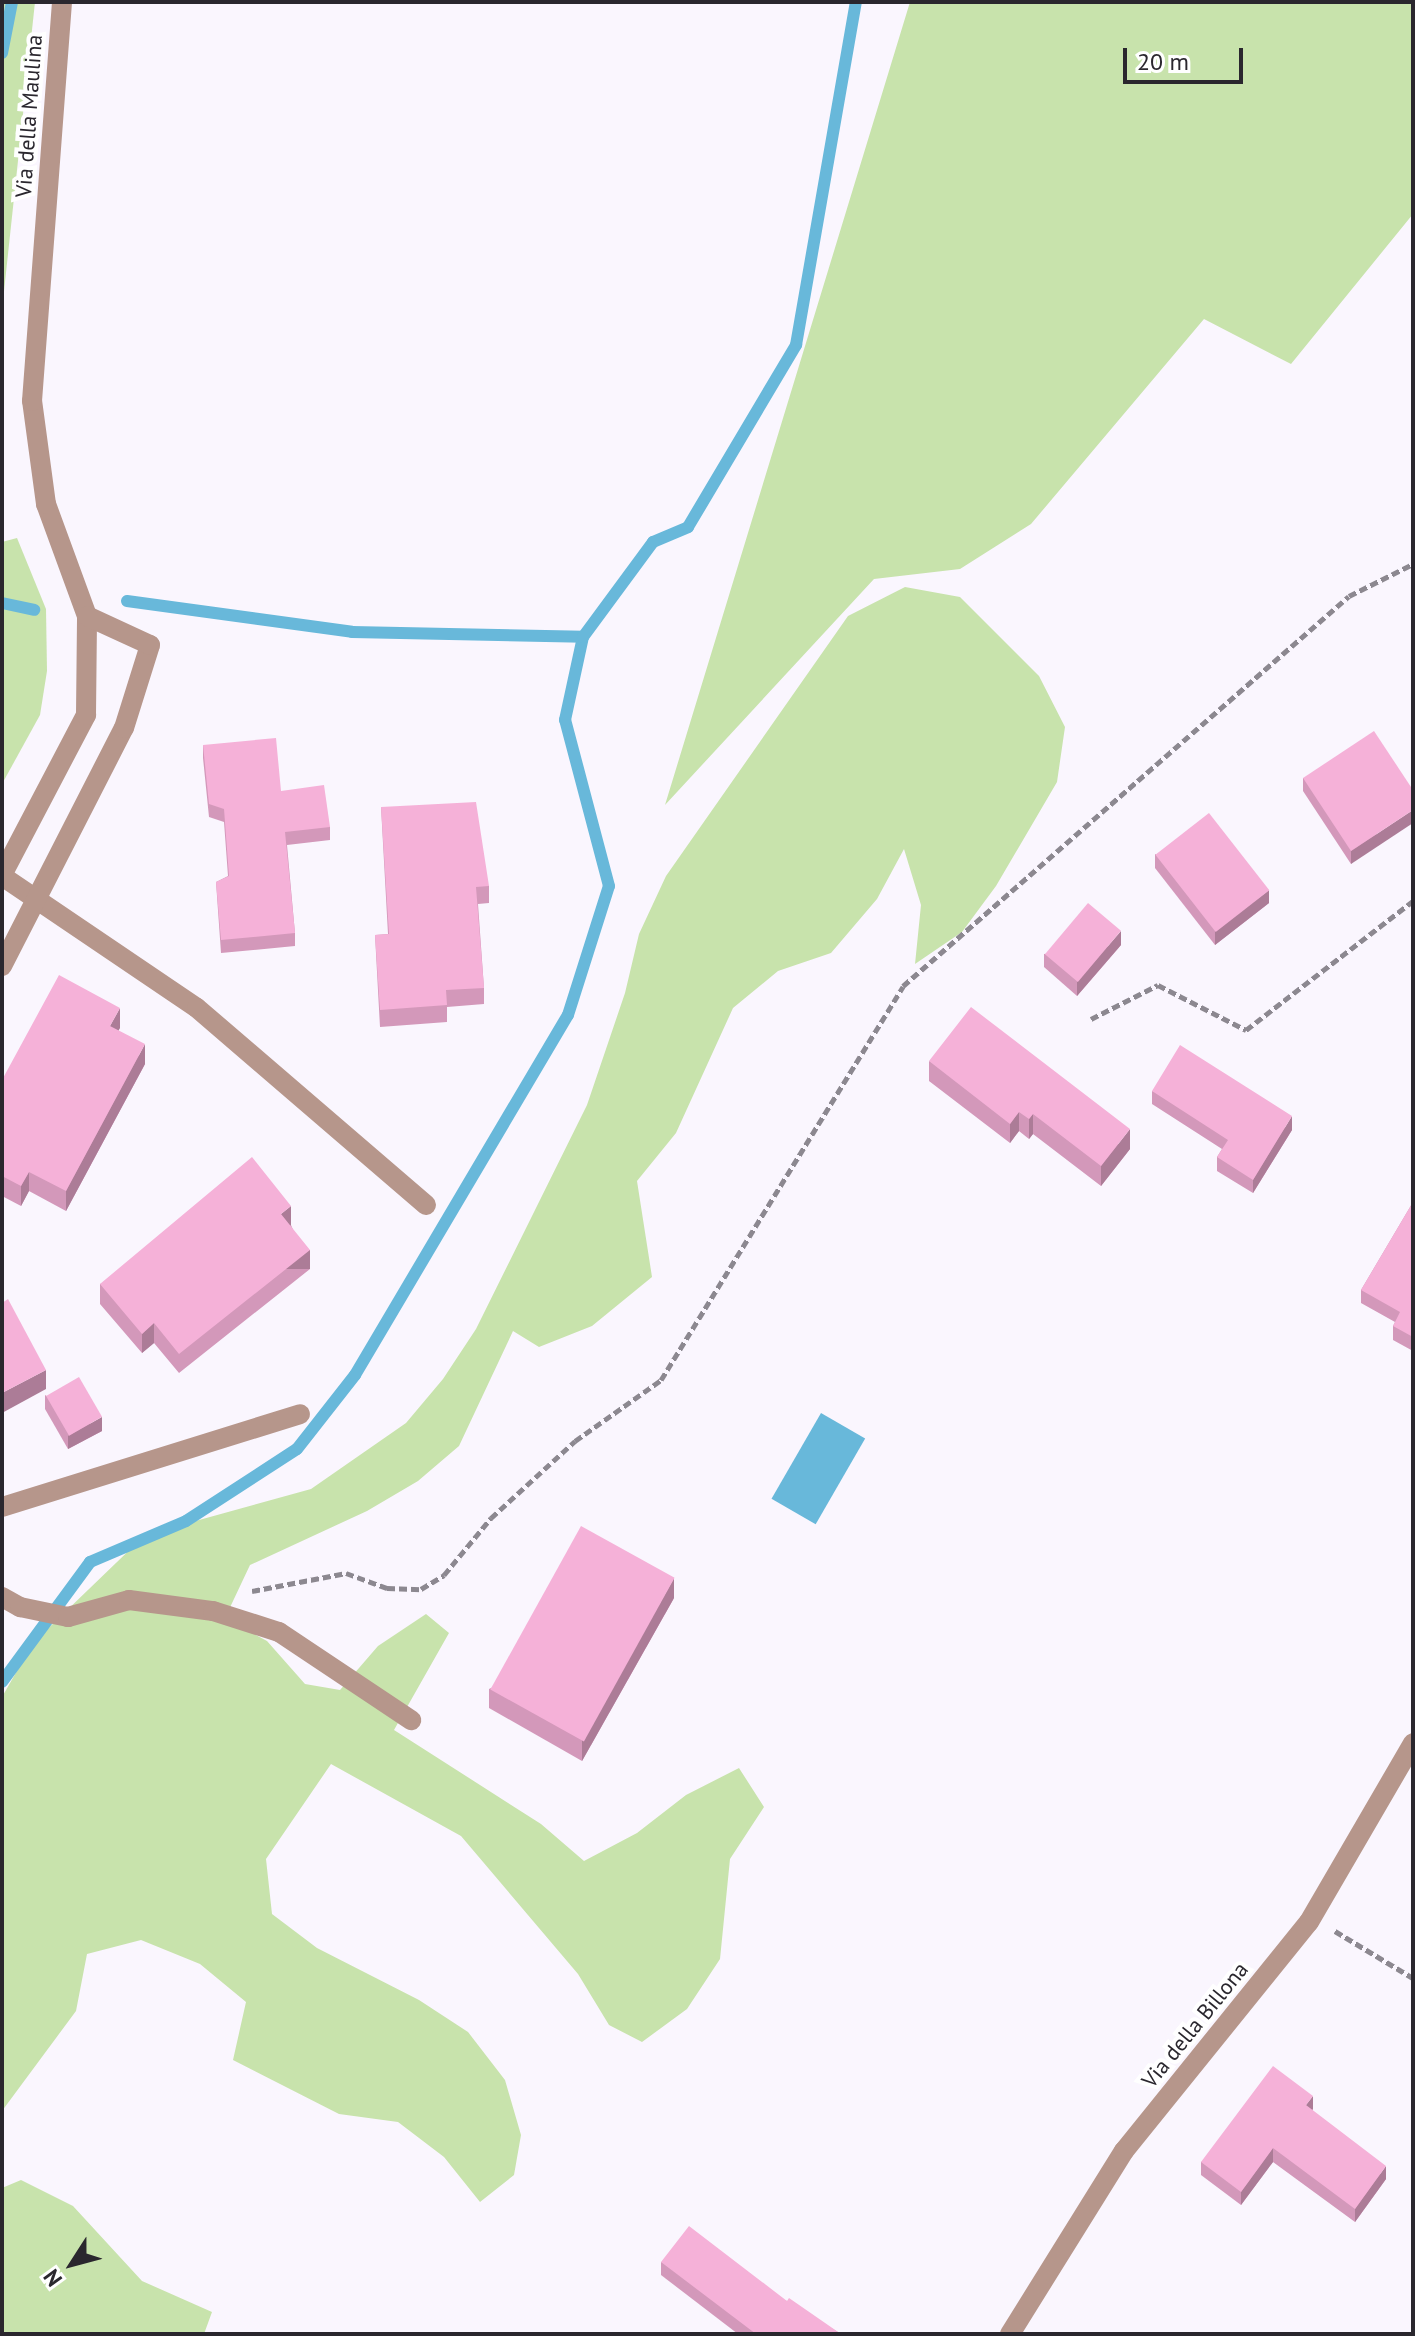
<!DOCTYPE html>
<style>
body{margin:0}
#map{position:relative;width:1415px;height:2336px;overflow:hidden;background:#faf6fe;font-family:"PT Sans",sans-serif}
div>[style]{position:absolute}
.green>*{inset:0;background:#c8e3ac}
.water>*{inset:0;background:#68b8da;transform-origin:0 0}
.stream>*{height:12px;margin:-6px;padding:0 6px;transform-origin:6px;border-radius:6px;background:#68b8da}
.path>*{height:5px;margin-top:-2.5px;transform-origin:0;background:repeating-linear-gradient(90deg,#8c8890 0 8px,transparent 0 12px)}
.service>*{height:20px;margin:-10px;padding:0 10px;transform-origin:10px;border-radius:10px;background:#b6968b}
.minor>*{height:20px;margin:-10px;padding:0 10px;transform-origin:10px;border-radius:10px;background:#b6968b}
.wall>*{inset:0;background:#d398ba}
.shaded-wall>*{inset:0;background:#ac7c97;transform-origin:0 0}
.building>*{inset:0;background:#f5b1d8;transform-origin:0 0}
span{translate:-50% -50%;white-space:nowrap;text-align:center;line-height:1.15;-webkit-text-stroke:8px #fff;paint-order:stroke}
.street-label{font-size:22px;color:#2a272e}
.frame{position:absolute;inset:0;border:4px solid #2a272e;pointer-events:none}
.north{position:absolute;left:32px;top:2224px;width:80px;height:80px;-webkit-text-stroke:6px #fff;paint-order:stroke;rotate:234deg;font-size:22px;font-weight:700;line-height:32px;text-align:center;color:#2a272e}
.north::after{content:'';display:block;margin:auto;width:28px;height:36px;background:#2a272e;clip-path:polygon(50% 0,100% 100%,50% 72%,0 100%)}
.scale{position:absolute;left:1123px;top:48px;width:120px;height:36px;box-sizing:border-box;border:4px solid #2a272e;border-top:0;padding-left:10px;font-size:24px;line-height:28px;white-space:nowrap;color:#2a272e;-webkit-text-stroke:6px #fff;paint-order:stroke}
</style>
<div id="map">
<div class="green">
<i style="clip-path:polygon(2px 2px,35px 2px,2px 310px)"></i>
<i style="clip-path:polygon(910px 2px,1413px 2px,1413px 214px,1291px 364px,1204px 319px,1031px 524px,960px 569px,874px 579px,665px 805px)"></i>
<i style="clip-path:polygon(17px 538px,46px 609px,47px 671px,40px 715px,2px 784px,2px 542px)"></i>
<i style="clip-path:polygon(905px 587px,960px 597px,1039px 676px,1065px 727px,1057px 782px,996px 886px,962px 932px,915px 964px,921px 905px,904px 849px,877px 899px,831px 953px,778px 971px,733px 1008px,676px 1133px,637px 1181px,652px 1277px,592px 1326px,539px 1347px,513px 1331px,459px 1446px,418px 1481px,367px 1511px,250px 1565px,225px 1618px,267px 1641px,305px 1684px,340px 1690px,378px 1646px,426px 1614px,449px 1633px,394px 1730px,541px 1824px,584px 1861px,637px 1833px,686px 1795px,739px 1768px,764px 1807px,730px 1859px,720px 1959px,687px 2009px,642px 2042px,609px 2025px,578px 1974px,461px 1836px,331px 1764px,266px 1859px,272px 1914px,317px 1948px,419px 2000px,468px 2032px,505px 2080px,521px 2135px,514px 2175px,480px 2202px,444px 2157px,398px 2122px,339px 2114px,233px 2060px,246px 2002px,200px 1964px,141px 1940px,87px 1954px,76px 2011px,2px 2111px,2px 1697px,33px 1643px,145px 1535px,311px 1489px,406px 1423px,443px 1379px,476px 1329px,587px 1105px,625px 993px,639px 934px,666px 876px,848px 616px)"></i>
<i style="clip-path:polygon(21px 2180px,73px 2206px,142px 2281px,212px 2312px,204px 2334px,2px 2334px,2px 2188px)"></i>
</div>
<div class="water">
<i style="left:821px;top:1413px;width:51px;height:99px;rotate:30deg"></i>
</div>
<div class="stream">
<i style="left:2px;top:53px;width:52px;rotate:-78.9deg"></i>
<i style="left:127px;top:601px;width:227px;rotate:7.8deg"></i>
<i style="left:352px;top:632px;width:231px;rotate:1.2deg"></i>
<i style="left:2px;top:603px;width:33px;rotate:12deg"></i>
<i style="left:2px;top:1682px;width:149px;rotate:-53.7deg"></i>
<i style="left:90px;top:1562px;width:104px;rotate:-23.1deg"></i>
<i style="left:186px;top:1521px;width:132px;rotate:-33deg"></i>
<i style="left:297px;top:1449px;width:94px;rotate:-51.9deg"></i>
<i style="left:355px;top:1375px;width:418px;rotate:-59.4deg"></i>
<i style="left:568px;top:1015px;width:135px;rotate:-72.4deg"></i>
<i style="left:609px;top:886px;width:172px;rotate:-104.8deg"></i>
<i style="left:565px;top:720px;width:85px;rotate:-77.8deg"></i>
<i style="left:583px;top:637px;width:118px;rotate:-53.6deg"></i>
<i style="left:653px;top:542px;width:38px;rotate:-23deg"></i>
<i style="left:688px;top:527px;width:212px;rotate:-59.3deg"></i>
<i style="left:796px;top:345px;width:348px;rotate:-80.1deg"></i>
</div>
<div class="path">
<i style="left:1091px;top:1019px;width:75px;rotate:-26.9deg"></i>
<i style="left:1158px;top:985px;width:99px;rotate:27.1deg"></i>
<i style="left:1246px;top:1030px;width:211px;rotate:-37.7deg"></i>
<i style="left:252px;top:1591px;width:96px;rotate:-10.8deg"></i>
<i style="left:346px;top:1573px;width:44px;rotate:20.1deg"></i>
<i style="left:387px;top:1588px;width:34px;rotate:2deg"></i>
<i style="left:421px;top:1589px;width:27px;rotate:-31deg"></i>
<i style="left:444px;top:1575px;width:74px;rotate:-50.5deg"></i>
<i style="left:491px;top:1518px;width:114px;rotate:-42.5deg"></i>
<i style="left:575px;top:1441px;width:105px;rotate:-35.3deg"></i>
<i style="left:661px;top:1380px;width:462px;rotate:-58.4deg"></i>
<i style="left:903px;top:986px;width:592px;rotate:-41.17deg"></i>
<i style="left:1349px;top:596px;width:72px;rotate:-26.6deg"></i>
<i style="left:1335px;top:1931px;width:91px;rotate:31.1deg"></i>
</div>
<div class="service">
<i style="left:2px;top:1597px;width:21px;rotate:29deg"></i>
<i style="left:20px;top:1607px;width:49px;rotate:11.8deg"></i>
<i style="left:68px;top:1617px;width:63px;rotate:-15.6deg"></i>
<i style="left:129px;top:1600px;width:85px;rotate:7.5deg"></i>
<i style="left:213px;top:1611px;width:69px;rotate:17.7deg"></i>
<i style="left:279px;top:1632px;width:159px;rotate:33.7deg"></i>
</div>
<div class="minor">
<i style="left:2px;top:875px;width:181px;rotate:-62.3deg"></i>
<i style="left:86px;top:715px;width:99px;rotate:-89.4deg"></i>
<i style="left:87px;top:616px;width:119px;rotate:-110.1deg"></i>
<i style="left:46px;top:504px;width:104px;rotate:-97.7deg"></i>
<i style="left:32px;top:401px;width:400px;rotate:-85.7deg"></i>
<i style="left:2px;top:876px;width:235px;rotate:34.1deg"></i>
<i style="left:197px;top:1008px;width:302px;rotate:40.7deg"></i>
<i style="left:2px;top:966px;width:267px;rotate:-62.9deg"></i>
<i style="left:124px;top:728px;width:87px;rotate:-72.6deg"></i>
<i style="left:150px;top:645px;width:69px;rotate:-155.3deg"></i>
<i style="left:2px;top:1507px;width:312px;rotate:-17.3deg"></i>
<i style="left:1010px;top:2334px;width:216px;rotate:-58.1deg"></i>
<i style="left:1124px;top:2151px;width:294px;rotate:-51.1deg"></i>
<i style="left:1309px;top:1922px;width:207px;rotate:-59.8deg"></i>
</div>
<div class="wall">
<i style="clip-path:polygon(203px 745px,281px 791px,330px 827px,330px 840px,287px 845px,295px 933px,295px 946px,221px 953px,216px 882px,228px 876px,224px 822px,209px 817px,203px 758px)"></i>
<i style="clip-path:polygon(1303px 778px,1413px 790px,1351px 864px,1303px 791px)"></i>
<i style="clip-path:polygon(381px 807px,489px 886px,489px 903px,478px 904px,484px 988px,484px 1004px,447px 1007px,447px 1022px,380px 1027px,375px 935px,388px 934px)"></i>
<i style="clip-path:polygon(1155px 854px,1269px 903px,1215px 945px,1155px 868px)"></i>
<i style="clip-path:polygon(1121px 945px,1077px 996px,1044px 967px,1044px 954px)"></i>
<i style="clip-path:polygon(120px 1028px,118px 1030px,145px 1064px,66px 1211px,29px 1191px,21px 1206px,2px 1196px,2px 1080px)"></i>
<i style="clip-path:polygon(929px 1061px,1130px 1149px,1101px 1186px,1033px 1134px,1029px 1139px,1019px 1131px,1010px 1143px,929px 1081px)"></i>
<i style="clip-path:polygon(1152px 1091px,1292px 1130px,1253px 1193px,1217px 1171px,1217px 1157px,1222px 1149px,1152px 1104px)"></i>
<i style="clip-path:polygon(1413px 1202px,1413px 1351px,1393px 1340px,1393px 1326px,1395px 1322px,1361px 1303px,1361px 1290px)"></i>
<i style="clip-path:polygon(291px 1225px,310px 1269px,179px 1373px,154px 1343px,142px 1353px,100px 1304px,100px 1284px)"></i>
<i style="clip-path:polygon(45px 1395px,102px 1431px,68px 1449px,45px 1409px)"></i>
<i style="clip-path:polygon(674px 1598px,582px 1761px,489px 1708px,489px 1689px)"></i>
<i style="clip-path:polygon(1313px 2109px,1312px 2110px,1386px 2179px,1355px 2222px,1273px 2162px,1241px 2205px,1201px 2175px,1201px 2162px)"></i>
<i style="clip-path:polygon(661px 2262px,787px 2301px,841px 2334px,738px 2334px,661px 2275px)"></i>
</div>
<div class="shaded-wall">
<i style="clip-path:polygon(1413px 810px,1413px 823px,1351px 864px,1351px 851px)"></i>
<i style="clip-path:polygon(1269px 890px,1269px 903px,1215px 945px,1215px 931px)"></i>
<i style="clip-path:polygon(1121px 931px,1121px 945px,1077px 996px,1077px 982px)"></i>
<i style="clip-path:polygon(120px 1008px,120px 1028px,110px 1045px,110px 1026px)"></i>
<i style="clip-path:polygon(145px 1044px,145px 1064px,66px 1211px,66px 1191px)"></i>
<i style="clip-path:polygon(1019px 1112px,1019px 1131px,1010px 1143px,1010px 1124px)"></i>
<i style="clip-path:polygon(1033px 1114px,1033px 1134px,1029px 1139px,1029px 1119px)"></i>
<i style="clip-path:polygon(1292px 1116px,1292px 1130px,1253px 1193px,1253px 1180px)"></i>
<i style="clip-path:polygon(1130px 1129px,1130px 1149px,1101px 1186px,1101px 1166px)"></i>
<i style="clip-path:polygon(29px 1172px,29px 1191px,21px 1206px,21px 1186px)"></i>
<i style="clip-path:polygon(291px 1206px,291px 1225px,281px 1234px,281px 1214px)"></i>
<i style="left:310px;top:1250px;width:19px;height:167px;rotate:90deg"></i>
<i style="clip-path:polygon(154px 1323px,154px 1343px,142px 1353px,142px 1334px)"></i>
<i style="clip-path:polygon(46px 1370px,46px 1389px,2px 1413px,2px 1393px)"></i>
<i style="clip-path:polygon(102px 1417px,102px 1431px,68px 1449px,68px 1436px)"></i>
<i style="clip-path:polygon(674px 1578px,674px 1598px,582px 1761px,582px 1741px)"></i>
<i style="clip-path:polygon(1313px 2096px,1313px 2109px,1306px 2119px,1306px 2105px)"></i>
<i style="clip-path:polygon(1273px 2148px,1273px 2162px,1241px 2205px,1241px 2192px)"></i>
<i style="clip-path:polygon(1386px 2166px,1386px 2179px,1355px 2222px,1355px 2209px)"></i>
</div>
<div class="building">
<i style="clip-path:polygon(1374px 731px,1413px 790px,1413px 810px,1351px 851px,1303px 778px)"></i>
<i style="clip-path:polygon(276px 738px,281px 791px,324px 785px,330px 827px,285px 832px,295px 933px,221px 940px,216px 882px,229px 876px,224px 809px,209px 804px,203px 745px)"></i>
<i style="clip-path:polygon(476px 802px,489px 886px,476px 887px,484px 988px,446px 990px,447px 1005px,380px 1010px,375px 935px,389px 934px,381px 807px)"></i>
<i style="left:1209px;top:813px;width:98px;height:68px;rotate:52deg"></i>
<i style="left:1088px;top:903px;width:43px;height:67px;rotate:40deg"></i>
<i style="clip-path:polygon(59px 975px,120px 1008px,110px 1026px,145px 1044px,66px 1191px,29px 1172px,21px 1186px,2px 1176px,2px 1080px)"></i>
<i style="clip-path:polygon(971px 1007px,1130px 1129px,1101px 1166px,1033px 1114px,1029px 1119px,1019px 1112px,1010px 1124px,929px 1061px)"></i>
<i style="clip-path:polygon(1180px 1045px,1292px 1116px,1253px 1180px,1217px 1157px,1228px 1140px,1152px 1091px)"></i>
<i style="clip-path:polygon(252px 1157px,291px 1206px,281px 1214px,310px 1250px,179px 1354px,154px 1323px,142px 1334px,100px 1284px)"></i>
<i style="clip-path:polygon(1413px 1202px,1413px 1337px,1393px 1326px,1400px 1312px,1361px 1290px)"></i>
<i style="clip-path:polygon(8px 1299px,46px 1370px,2px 1393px,2px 1303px)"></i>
<i style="left:79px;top:1377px;width:46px;height:38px;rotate:60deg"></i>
<i style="left:581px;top:1526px;width:107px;height:187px;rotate:29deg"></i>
<i style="clip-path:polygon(1273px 2066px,1313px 2096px,1306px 2105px,1386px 2166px,1355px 2209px,1273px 2148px,1241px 2192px,1201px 2162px)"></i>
<i style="clip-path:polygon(689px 2226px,787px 2301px,789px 2298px,841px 2334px,756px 2334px,661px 2262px)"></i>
</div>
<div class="street-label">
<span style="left:29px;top:116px;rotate:-86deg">Via della Maulina</span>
<span style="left:1195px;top:2025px;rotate:-51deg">Via della Billona</span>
</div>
<div class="frame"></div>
<div class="north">N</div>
<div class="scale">20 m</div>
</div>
